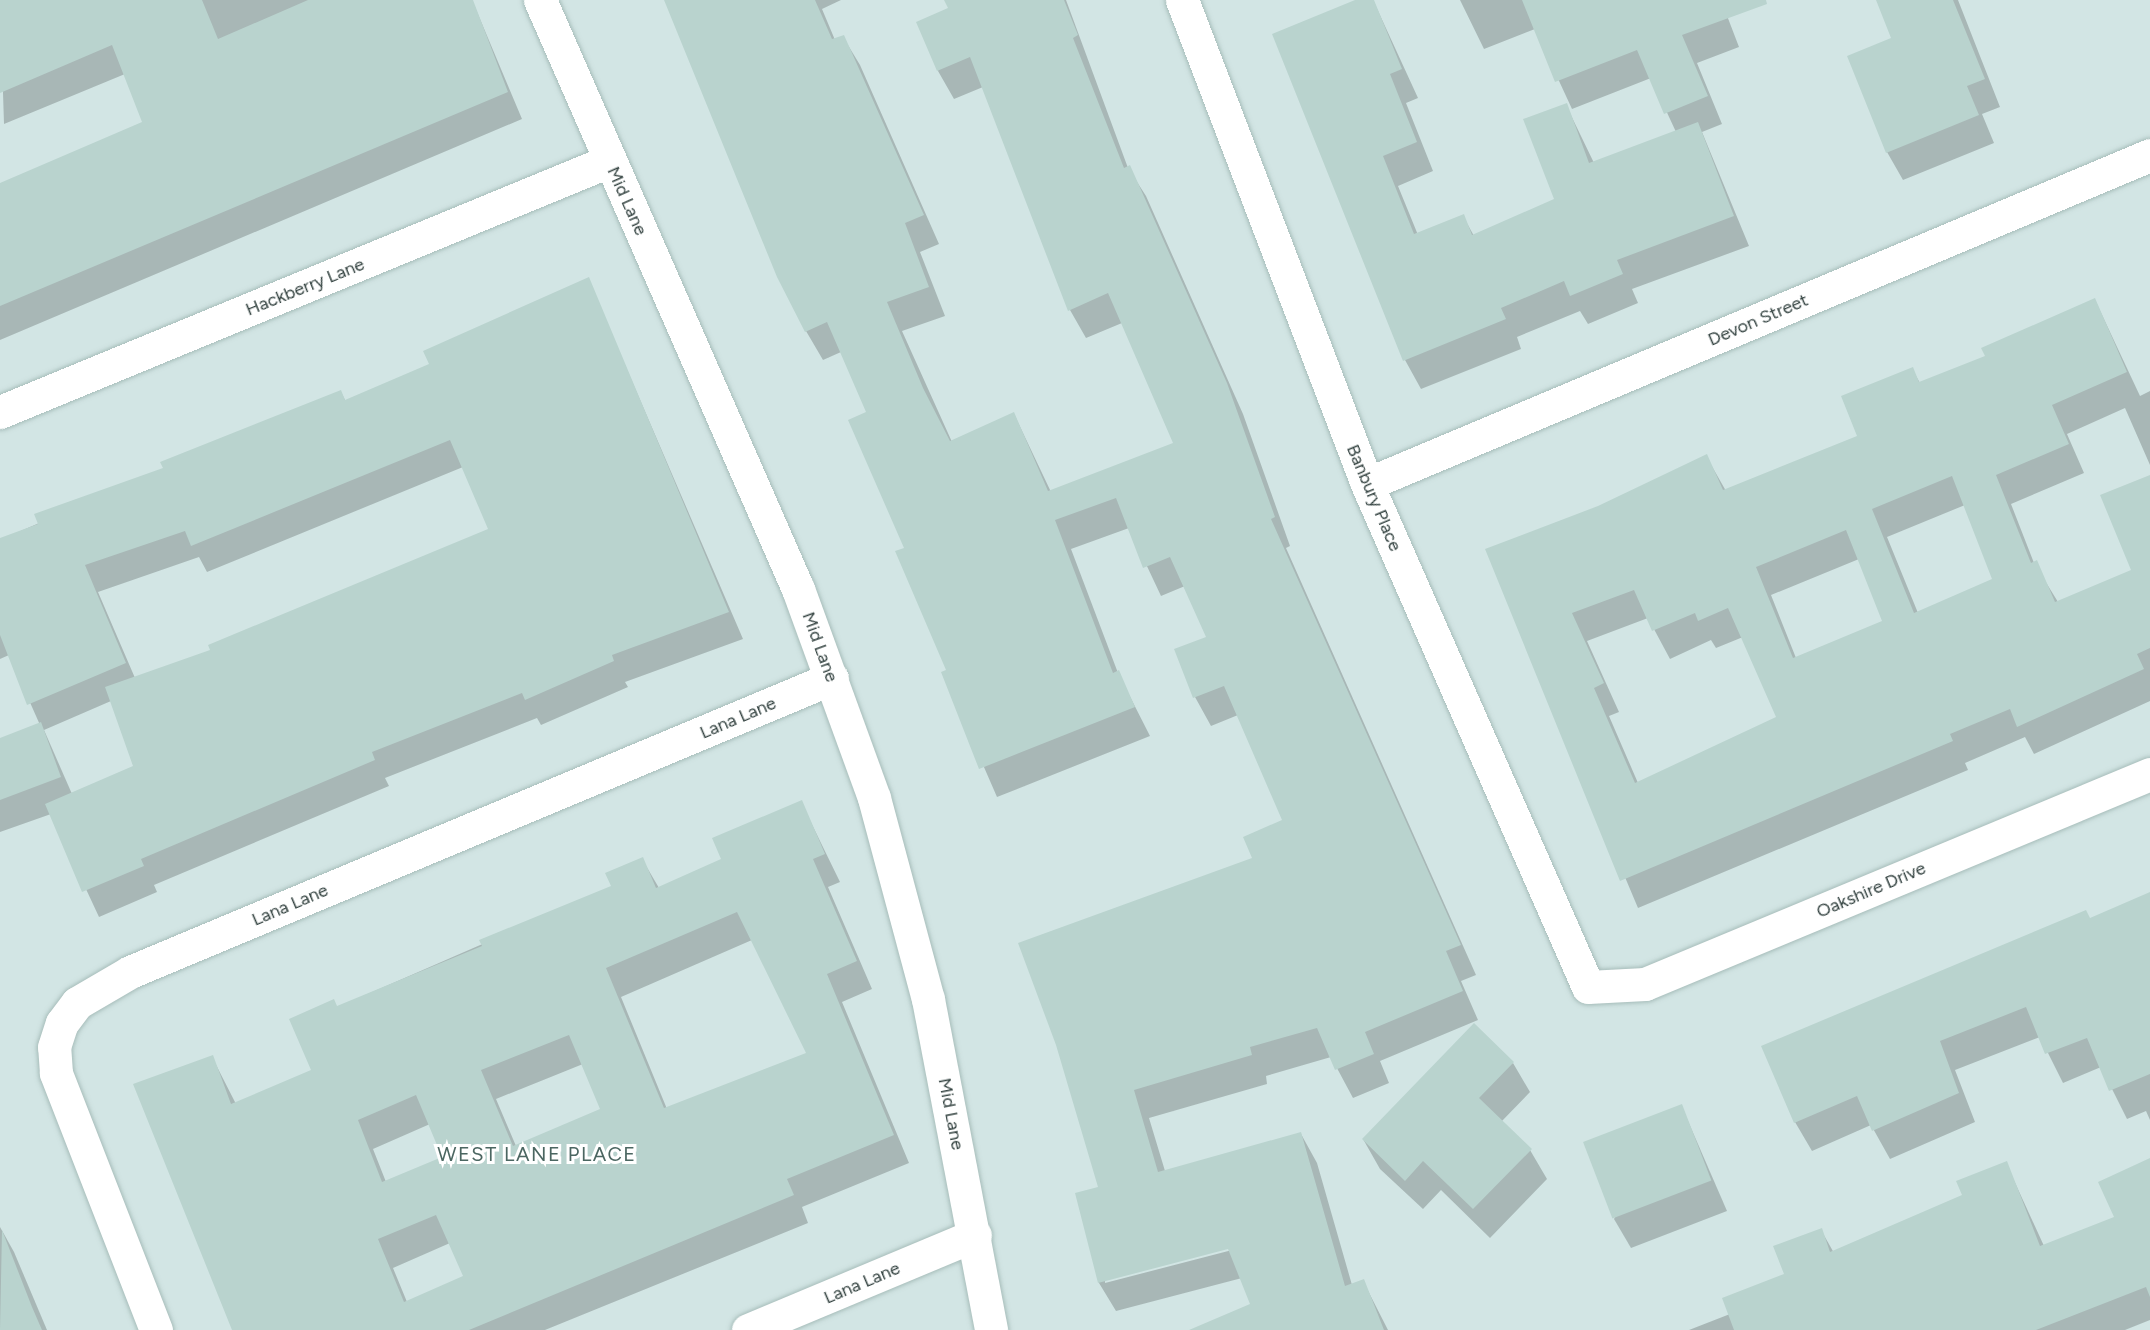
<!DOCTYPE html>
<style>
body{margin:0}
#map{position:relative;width:2150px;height:1330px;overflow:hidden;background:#e4f1f0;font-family:Figtree,sans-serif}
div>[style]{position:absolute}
.residential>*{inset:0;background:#d2e5e4;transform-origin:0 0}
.shadow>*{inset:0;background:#0003}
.building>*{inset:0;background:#b9d3ce;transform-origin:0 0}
.roads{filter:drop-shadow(0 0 2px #a7bdba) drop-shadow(0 0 2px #a7bdba)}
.minor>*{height:33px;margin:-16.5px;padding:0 16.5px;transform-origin:16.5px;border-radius:16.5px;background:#fff}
span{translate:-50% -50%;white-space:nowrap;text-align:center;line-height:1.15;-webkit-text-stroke:6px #fff;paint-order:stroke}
.street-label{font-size:18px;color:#344341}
.neighbourhood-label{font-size:20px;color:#4b6661;letter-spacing:1.5px}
</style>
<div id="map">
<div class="residential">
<i style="left:0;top:0;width:2150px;height:1330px"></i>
</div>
<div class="shadow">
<i style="clip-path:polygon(0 0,472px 0,522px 119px,0 340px,0 185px,144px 123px,125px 74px,4px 124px)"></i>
<i style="clip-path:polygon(evenodd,665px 0,841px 0,822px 9px,835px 40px,843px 37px,860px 65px,939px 244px,920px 252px,945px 316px,902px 331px,952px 442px,1014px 414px,1051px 492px,1175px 444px,1122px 323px,1086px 338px,1070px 310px,983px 87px,954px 99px,938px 71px,950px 9px,946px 0,1066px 0,1128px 168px,1146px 196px,1243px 414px,1290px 546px,1286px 548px,1476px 975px,1461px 981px,1478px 1020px,1380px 1061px,1389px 1083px,1353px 1098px,1331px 1057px,1266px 1076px,1267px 1084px,1149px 1118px,1165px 1171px,1301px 1134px,1317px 1163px,1352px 1285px,1363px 1281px,1388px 1330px,1192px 1330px,1252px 1305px,1242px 1278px,1116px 1311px,1099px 1283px,1100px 1188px,1057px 1045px,1253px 859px,1284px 821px,1238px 715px,1211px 726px,1195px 697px,1208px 638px,1185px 586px,1161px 596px,1129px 528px,1071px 549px,1118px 673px,1150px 736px,997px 797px,943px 673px,948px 671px,868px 413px,841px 352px,823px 360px,806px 331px,665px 0,1235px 1246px,1236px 1249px,1105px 1283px,1105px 1280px,1235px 1246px)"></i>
<i style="clip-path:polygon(1359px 0,1373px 0,1418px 98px,1406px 103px,1433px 171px,1398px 186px,1418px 235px,1463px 216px,1474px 236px,1556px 199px,1566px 105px,1594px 163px,1676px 132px,1651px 78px,1572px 109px,1535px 29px,1484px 49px,1460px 0,1721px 0,1739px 47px,1697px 63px,1722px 124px,1702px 132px,1749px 246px,1632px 289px,1638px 303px,1588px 324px,1580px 311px,1517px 337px,1521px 349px,1421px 389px,1405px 360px)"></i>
<i style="clip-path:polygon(1877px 0,1958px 0,2000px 107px,1982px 114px,1994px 143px,1903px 180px,1887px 152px,1893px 39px)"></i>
<i style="clip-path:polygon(evenodd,588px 279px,743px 639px,625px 682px,628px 687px,541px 725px,537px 718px,385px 778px,389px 786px,154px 885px,157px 892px,99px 917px,51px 814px,0 832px,0 742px,40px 725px,9px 655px,0 659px,0 540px,341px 392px,346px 402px,431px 365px,588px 279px,463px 467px,490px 530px,212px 651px,135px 678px,98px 592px,199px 557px,207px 572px,463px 467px,588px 279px,111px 701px,134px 767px,72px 794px,44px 730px,111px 701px)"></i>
<i style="clip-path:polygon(evenodd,2095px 300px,2140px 396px,2150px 391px,2150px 465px,2125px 408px,2067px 434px,2084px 473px,2011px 504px,2034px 563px,2058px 602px,2133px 571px,2150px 476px,2150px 701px,2034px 754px,2025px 737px,1965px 763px,1968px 770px,1638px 908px,1487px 550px,1599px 507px,1706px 456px,1726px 491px,1858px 437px,1912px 369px,1920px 383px,1987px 356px,2095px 300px,1965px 505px,1994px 580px,1918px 613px,1887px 537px,1965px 505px,2095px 300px,1859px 559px,1884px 621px,1796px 658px,1771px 595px,1859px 559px,2095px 300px,1648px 618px,1670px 659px,1711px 640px,1716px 648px,1743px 637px,1778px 718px,1638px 783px,1609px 716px,1619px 712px,1587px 641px,1648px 618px)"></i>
<i style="clip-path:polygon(evenodd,801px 802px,840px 882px,828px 887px,872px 989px,842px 1002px,909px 1163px,802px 1207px,808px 1223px,545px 1330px,233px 1330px,212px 1057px,236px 1104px,313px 1071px,338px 1007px,613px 887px,642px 859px,659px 888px,723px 860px,801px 802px,752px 940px,808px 1054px,667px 1109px,621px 997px,752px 940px,801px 802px,583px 1064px,602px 1110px,516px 1146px,496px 1099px,583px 1064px,801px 802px,430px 1124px,444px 1157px,386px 1182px,373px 1149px,430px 1124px,801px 802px,450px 1243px,465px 1276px,407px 1302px,393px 1268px,450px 1243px)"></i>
<i style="clip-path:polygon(2150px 896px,2150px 1120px,2146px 1111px,2127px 1119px,2101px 1067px,2063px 1083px,2040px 1037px,1955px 1070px,1975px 1122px,1890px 1159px,1871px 1125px,1812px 1151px,1795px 1122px,2090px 919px)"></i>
<i style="clip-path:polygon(1513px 1063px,1530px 1092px,1501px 1122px,1530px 1150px,1547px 1179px,1490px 1238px,1441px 1190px,1423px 1209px,1380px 1169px,1363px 1139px)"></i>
<i style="clip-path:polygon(1681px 1105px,1727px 1211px,1631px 1248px,1614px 1219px)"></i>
<i style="clip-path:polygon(2150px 1160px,2150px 1320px,2125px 1330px,1689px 1330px,1730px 1314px,1786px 1275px,1821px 1230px,1834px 1253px,1964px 1196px,2006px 1163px,2044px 1246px,2116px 1218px)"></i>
<i style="clip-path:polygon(0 1227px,14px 1252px,47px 1330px,0 1330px)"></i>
</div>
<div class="building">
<i style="clip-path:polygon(0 0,202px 0,218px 39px,308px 0,473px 0,508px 92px,0 306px,0 183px,142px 122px,112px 45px,0 93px)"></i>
<i style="clip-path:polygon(664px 0,815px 0,832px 39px,844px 35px,924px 215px,905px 223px,929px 287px,887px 302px,923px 388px,950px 441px,1014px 412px,1048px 491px,1173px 443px,1108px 293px,1068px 311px,970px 57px,937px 71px,916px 22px,948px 8px,944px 0,1064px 0,1078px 35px,1073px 38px,1124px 168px,1130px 165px,1227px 383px,1275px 517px,1271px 519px,1461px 945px,1446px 951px,1463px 991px,1365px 1032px,1374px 1054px,1335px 1070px,1317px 1028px,1250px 1047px,1252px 1055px,1134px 1090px,1158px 1172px,1301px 1132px,1345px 1286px,1364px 1279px,1384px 1330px,1189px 1330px,1250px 1304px,1228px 1249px,1098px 1283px,1075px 1193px,1098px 1187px,1056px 1045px,1018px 943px,1252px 858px,1243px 837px,1282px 820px,1224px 686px,1193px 698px,1174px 649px,1206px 637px,1170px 557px,1143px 568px,1116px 498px,1055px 520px,1113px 673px,1119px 670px,1135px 707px,979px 769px,941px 672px,946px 670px,895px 551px,904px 548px,848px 420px,866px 412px,827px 322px,805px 332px,777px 277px)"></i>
<i style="clip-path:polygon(1355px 0,1374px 0,1402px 69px,1390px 74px,1417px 142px,1383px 156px,1414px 234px,1464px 214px,1472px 235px,1554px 199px,1523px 119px,1567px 103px,1589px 163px,1698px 122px,1734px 216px,1617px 260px,1623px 274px,1570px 296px,1564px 281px,1501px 308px,1506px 319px,1403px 361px,1272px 34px)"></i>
<i style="clip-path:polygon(1522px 0,1766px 0,1767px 4px,1682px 35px,1708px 96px,1664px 114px,1637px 50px,1555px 82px)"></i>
<i style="clip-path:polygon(1876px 0,1953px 0,1985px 79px,1967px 86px,1979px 115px,1886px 153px,1847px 56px,1891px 38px)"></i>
<i style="clip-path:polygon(589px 277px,729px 612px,612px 655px,614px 661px,525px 700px,522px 693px,372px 752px,375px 760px,141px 859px,144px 866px,82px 892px,45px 804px,133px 766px,105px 687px,210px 650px,208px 645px,488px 529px,450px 440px,191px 546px,185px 531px,85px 565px,126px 663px,27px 705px,0 635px,0 538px,38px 524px,34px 514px,163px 468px,160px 462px,341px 390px,345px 400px,429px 364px,423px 351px)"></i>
<i style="clip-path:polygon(evenodd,2095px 298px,2127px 372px,2052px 405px,2069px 444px,1996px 475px,2031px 563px,2037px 560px,2055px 602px,2131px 570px,2100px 495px,2150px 475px,2150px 648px,2137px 654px,2144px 669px,2017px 727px,2010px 709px,1950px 734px,1953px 741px,1620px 881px,1485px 549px,1598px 506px,1707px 454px,1723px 490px,1857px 436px,1841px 396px,1913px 367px,1919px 382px,1985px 356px,1981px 348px,2095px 298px,1952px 476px,1992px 579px,1914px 613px,1872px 509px,1952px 476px,2095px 298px,1846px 530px,1882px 621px,1793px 658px,1756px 567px,1846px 530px,2095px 298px,1634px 590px,1652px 631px,1695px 613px,1698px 621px,1728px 608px,1776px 717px,1635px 783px,1594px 688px,1604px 683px,1572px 613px,1634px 590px)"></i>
<i style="clip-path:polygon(41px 722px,61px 777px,0 800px,0 738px)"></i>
<i style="clip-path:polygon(evenodd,802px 800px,825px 854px,813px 859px,857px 961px,827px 974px,894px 1135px,787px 1179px,794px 1195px,469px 1330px,232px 1330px,133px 1084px,213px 1055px,231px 1104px,311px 1070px,289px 1019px,334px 999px,337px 1006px,482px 946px,479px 940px,611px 886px,605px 873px,643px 857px,656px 888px,721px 859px,712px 838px,802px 800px,737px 912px,806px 1053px,664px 1108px,606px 968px,737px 912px,802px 800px,569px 1035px,600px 1109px,513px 1146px,481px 1070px,569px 1035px,802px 800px,416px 1095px,442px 1157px,382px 1182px,358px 1120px,416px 1095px,802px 800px,436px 1215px,463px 1276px,404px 1302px,378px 1239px,436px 1215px)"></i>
<i style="clip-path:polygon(2150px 892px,2150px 1074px,2109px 1091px,2087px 1038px,2045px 1054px,2026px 1007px,1940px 1041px,1959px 1093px,1872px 1131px,1857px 1096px,1794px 1123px,1761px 1046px,2086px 910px,2090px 918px)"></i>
<i style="clip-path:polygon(1474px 1023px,1514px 1062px,1479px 1098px,1532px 1149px,1473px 1209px,1423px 1161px,1405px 1181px,1362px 1139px)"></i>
<i style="left:1682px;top:1104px;width:82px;height:106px;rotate:69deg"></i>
<i style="clip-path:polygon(2150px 1158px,2150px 1297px,2146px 1287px,2036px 1330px,1734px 1330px,1722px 1298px,1784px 1274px,1773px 1246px,1822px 1228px,1830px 1252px,1962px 1195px,1956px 1181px,2007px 1161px,2040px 1246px,2114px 1217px,2098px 1182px)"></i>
<i style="clip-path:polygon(2px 1230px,32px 1307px,42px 1330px,0 1330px)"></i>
</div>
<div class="roads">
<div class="minor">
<i style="left:540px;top:0;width:643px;rotate:66.35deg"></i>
<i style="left:798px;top:589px;width:222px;rotate:70deg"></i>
<i style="left:874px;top:798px;width:208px;rotate:75deg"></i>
<i style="left:928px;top:999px;width:337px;rotate:79.2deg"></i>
<i style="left:1182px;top:0;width:518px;rotate:69.08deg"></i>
<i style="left:1367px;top:484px;width:549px;rotate:66.28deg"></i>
<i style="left:1588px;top:987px;width:57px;rotate:-3deg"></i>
<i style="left:1645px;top:984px;width:547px;rotate:-22.58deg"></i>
<i style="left:0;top:412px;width:659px;rotate:-22.4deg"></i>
<i style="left:1367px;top:484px;width:849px;rotate:-22.79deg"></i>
<i style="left:156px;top:1330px;width:276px;rotate:-111.3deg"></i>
<i style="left:56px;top:1073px;width:26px;rotate:-94deg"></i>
<i style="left:54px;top:1047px;width:25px;rotate:-72deg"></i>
<i style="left:62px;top:1023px;width:25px;rotate:-53deg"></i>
<i style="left:77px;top:1003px;width:61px;rotate:-30.3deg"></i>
<i style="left:130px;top:972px;width:761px;rotate:-22.72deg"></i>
<i style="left:748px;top:1330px;width:246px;rotate:-22.7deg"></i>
</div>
</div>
<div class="street-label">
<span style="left:627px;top:201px;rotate:66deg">Mid Lane</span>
<span style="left:305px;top:287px;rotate:-22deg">Hackberry Lane</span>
<span style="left:1758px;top:320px;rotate:-23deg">Devon Street</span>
<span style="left:1374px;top:498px;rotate:67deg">Banbury Place</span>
<span style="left:820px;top:647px;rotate:70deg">Mid Lane</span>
<span style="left:738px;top:718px;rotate:-23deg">Lana Lane</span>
<span style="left:1871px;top:890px;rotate:-23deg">Oakshire Drive</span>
<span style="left:290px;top:905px;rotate:-23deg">Lana Lane</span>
<span style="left:951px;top:1114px;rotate:79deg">Mid Lane</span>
<span style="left:862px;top:1283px;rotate:-23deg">Lana Lane</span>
</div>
<div class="neighbourhood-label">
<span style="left:537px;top:1154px">WEST LANE PLACE</span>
</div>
</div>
